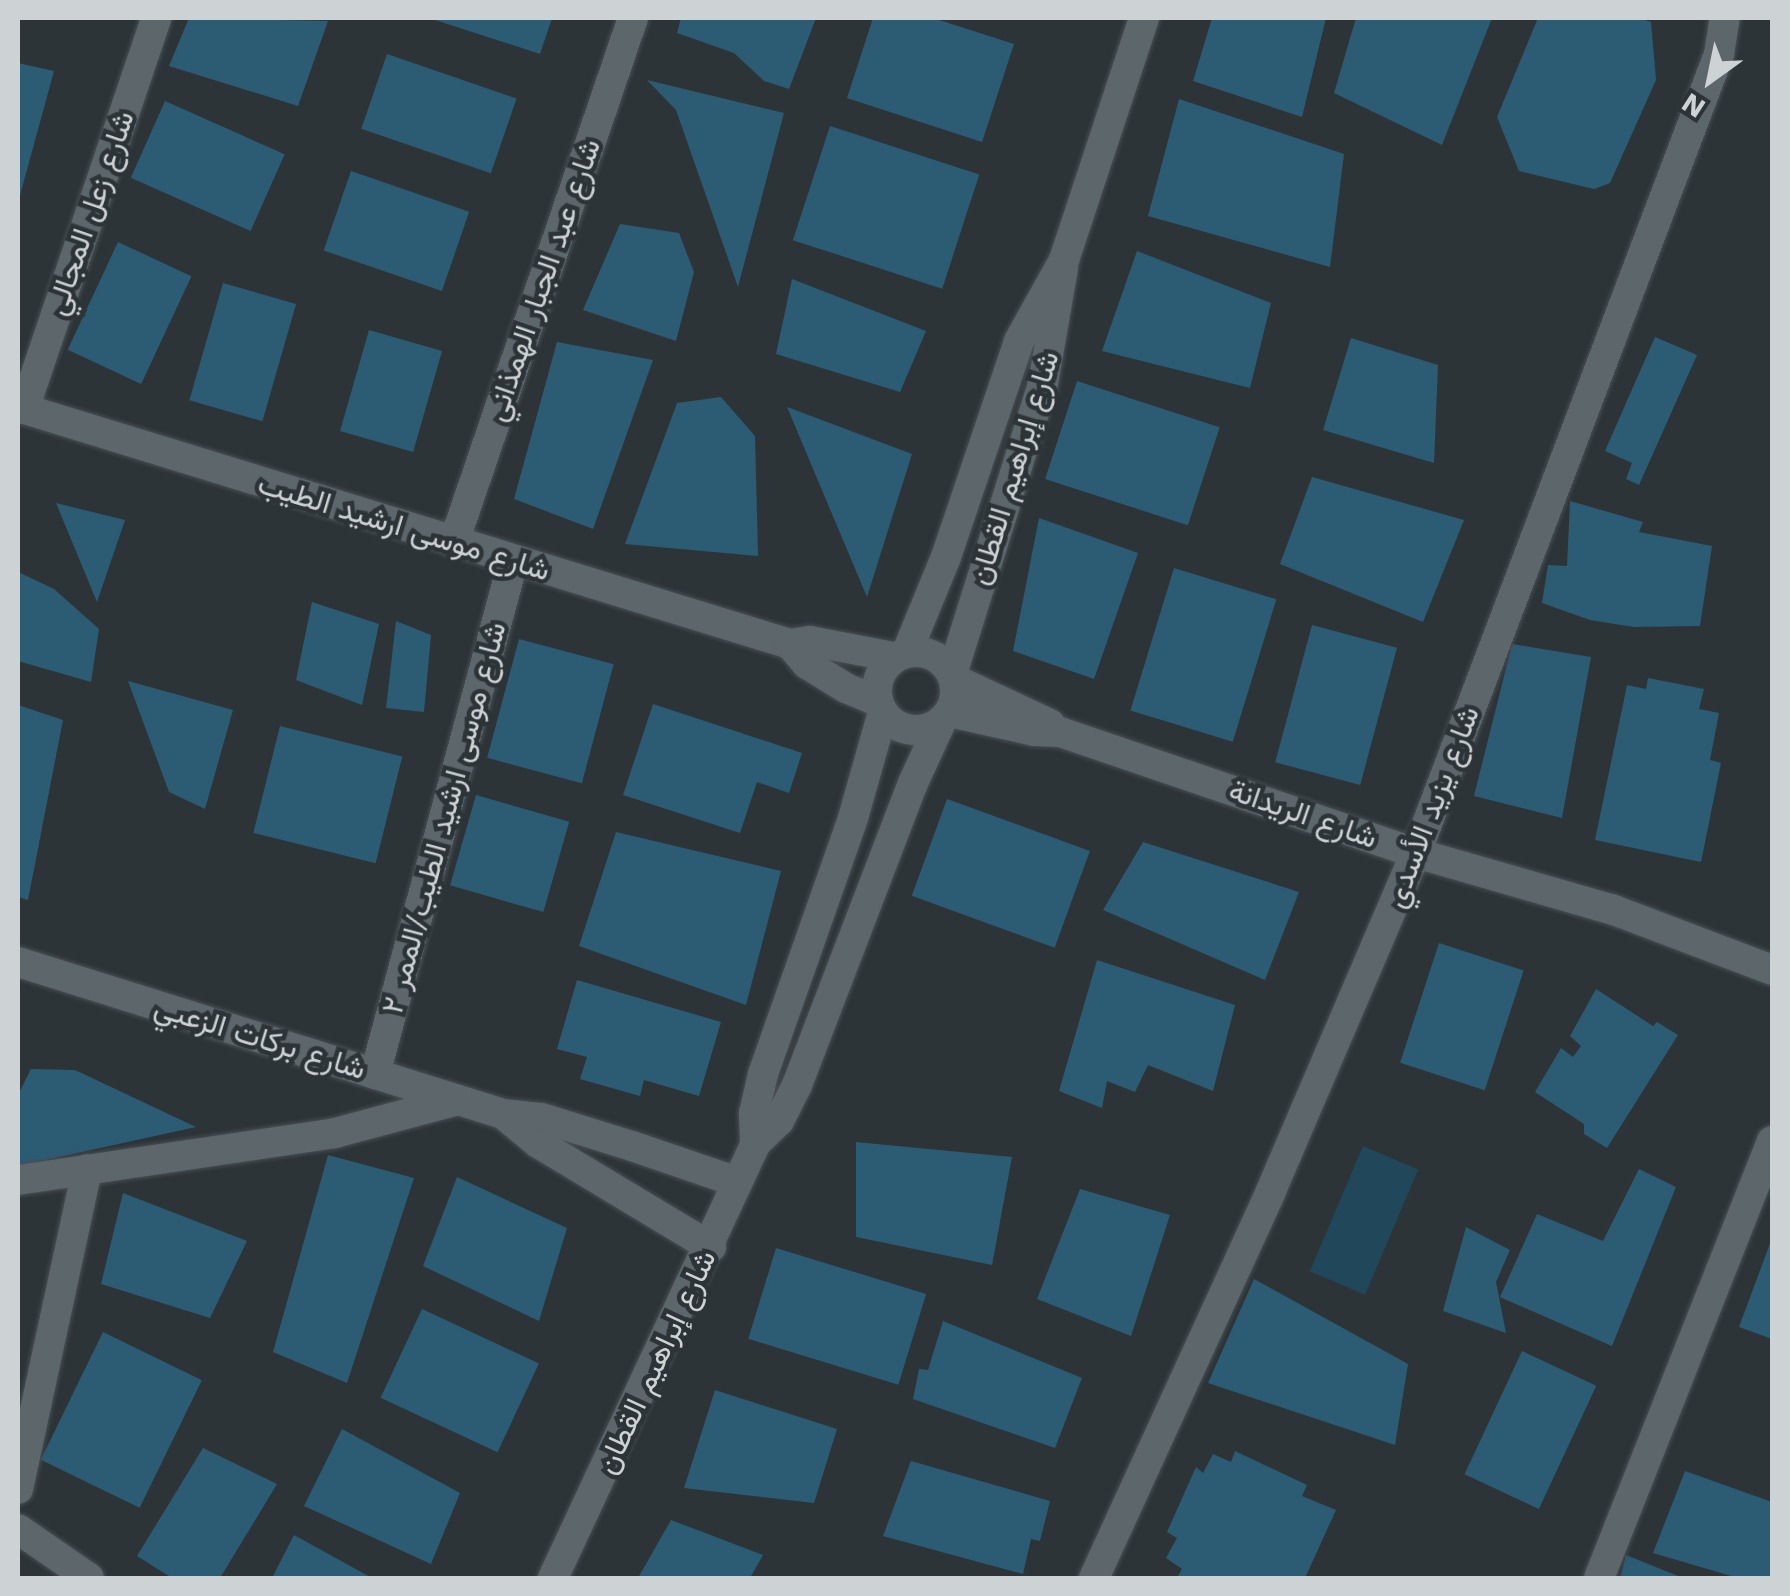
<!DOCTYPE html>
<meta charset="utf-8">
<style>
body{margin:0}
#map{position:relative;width:1790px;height:1596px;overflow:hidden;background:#2c3438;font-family:"Work Sans",Vazirmatn,sans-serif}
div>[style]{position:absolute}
.green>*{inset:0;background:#20475a;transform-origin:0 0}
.building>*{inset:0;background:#2c5c74;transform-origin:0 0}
.roads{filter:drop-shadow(0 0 2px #484f53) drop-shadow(0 0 2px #484f53)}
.minor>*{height:30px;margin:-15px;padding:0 15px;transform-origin:15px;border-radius:15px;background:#5d666b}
.minor>.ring{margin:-15px;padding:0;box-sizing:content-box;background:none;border:30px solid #5d666b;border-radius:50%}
span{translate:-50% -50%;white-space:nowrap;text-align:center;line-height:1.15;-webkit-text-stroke:9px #2c3438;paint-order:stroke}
.street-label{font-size:30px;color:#cdd2d5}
.frame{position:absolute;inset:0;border:20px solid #cdd2d5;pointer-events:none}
.north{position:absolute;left:1660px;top:30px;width:100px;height:100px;-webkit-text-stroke:8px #2c3438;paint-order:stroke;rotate:213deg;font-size:28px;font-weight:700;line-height:40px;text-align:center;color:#cdd2d5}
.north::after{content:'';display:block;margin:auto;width:35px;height:45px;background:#cdd2d5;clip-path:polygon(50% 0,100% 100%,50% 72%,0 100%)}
</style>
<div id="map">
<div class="green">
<i style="left:1363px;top:1146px;width:60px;height:136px;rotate:23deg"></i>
</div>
<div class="building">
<i style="clip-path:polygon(189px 18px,328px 21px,298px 106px,169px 66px)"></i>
<i style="clip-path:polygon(429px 18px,552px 18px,540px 54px)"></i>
<i style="clip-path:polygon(681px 18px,816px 18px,789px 89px,764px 81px,734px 53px,677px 33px)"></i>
<i style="clip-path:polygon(873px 18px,933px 18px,1014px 44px,982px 142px,847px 98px)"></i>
<i style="clip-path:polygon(1212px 18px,1326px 18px,1302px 117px,1193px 81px)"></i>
<i style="clip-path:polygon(1356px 18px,1492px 18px,1442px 145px,1334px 93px)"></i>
<i style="clip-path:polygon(1538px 18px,1638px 18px,1651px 22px,1656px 80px,1610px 183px,1594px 189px,1519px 171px,1497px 117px)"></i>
<i style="left:387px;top:54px;width:137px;height:79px;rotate:19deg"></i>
<i style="clip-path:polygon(18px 63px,54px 71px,19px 199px,18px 199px)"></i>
<i style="clip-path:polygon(647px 80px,784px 113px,738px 287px,676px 110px)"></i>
<i style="clip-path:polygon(1179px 99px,1344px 154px,1330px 267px,1148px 216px)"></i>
<i style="left:165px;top:101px;width:131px;height:84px;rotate:24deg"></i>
<i style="left:830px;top:126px;width:157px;height:120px;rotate:18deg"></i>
<i style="left:351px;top:171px;width:125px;height:84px;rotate:19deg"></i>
<i style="clip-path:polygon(620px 224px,679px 233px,694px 272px,676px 341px,583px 310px)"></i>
<i style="left:118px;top:242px;width:81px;height:119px;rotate:25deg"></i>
<i style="clip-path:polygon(1137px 251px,1271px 303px,1250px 388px,1102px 351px)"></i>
<i style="clip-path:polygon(792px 279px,926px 331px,900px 392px,776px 354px)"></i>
<i style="left:223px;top:283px;width:76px;height:122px;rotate:16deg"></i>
<i style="left:369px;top:330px;width:76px;height:105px;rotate:16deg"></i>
<i style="clip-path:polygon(1655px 337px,1697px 355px,1639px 485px,1626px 479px,1632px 463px,1605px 451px)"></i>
<i style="clip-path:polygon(1351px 338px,1438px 365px,1434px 463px,1323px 430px)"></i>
<i style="clip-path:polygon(557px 342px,653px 360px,593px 529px,514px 499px)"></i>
<i style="left:1077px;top:381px;width:150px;height:103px;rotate:18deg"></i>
<i style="clip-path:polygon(721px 397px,755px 436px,758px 556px,625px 544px,677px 403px)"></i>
<i style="clip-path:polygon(787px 407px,912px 454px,867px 597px)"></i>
<i style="clip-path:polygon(1312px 477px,1464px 520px,1423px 622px,1280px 564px)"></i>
<i style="clip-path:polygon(1570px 501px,1643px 522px,1639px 532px,1712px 546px,1700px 626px,1634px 627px,1590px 620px,1542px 603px,1548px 565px,1567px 566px)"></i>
<i style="clip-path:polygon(56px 503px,125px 520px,97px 602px)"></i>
<i style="clip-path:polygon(1039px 518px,1138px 553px,1094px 679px,1013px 651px)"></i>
<i style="left:1174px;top:568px;width:107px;height:149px;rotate:17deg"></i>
<i style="clip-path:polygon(18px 572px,54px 589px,99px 629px,91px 682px,18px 661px)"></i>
<i style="clip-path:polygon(312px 602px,379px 624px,362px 705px,296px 680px)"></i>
<i style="clip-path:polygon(396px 621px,431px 635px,424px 712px,386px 708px)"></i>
<i style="left:1312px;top:625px;width:88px;height:142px;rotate:15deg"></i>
<i style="left:519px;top:639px;width:98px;height:123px;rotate:15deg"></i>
<i style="clip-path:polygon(1512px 644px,1591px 657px,1562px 818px,1474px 796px)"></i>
<i style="clip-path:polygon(1648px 678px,1704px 689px,1699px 709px,1719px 713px,1710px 760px,1721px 763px,1701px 862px,1595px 840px,1627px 685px,1646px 689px)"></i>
<i style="clip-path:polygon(128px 681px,233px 710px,205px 809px,169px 792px)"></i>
<i style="clip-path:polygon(653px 704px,802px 753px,789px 793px,757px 782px,740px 833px,623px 795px)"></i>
<i style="clip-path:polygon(18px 705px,63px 720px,28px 900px,18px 897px)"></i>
<i style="left:280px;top:726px;width:126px;height:110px;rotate:14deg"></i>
<i style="left:476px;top:795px;width:97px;height:94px;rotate:16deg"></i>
<i style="left:947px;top:799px;width:152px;height:103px;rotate:20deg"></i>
<i style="clip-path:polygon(616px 832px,781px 871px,746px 1005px,579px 946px)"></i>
<i style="clip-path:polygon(1143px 842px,1299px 892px,1265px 980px,1103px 910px)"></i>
<i style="left:1439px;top:943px;width:89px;height:126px;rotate:18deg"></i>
<i style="clip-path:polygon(1097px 960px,1235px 1005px,1213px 1091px,1148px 1065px,1135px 1092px,1107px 1081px,1102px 1108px,1059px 1091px)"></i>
<i style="clip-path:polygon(577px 980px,721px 1022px,699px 1096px,644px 1080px,640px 1096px,580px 1079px,587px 1057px,557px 1049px)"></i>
<i style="clip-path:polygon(1596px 989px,1653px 1026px,1657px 1022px,1678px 1035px,1607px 1148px,1584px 1134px,1584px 1124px,1535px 1092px,1561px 1048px,1573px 1057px,1581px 1046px,1570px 1036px)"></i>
<i style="clip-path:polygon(31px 1069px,75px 1070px,196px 1127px,18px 1166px,18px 1095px)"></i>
<i style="clip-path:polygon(856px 1142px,1012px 1157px,992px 1265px,856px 1237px)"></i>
<i style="clip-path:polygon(328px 1155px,414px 1178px,347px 1383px,273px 1352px)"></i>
<i style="clip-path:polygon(1639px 1169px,1676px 1187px,1612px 1346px,1500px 1297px,1537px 1214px,1603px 1241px)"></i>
<i style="clip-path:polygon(457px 1177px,567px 1228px,539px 1321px,423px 1266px)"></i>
<i style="clip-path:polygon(1080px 1189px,1170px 1215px,1131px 1336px,1037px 1299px)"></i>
<i style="clip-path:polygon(123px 1193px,247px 1241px,210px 1318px,101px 1284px)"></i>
<i style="clip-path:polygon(1466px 1227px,1510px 1250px,1496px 1282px,1506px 1333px,1443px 1311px)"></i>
<i style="clip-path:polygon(1772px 1238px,1772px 1339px,1739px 1327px)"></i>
<i style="left:776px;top:1248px;width:157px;height:95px;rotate:17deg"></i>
<i style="clip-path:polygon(1254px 1279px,1408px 1364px,1395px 1445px,1208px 1383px)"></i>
<i style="left:422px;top:1309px;width:129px;height:98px;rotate:25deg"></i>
<i style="clip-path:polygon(943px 1321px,1082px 1378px,1055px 1448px,913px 1399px,919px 1369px,928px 1370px)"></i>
<i style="left:103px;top:1332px;width:110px;height:142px;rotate:26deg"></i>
<i style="left:1522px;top:1351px;width:82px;height:136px;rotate:25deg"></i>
<i style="clip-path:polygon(715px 1390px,837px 1429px,814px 1503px,684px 1488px)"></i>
<i style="clip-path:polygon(342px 1429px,460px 1493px,431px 1564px,304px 1506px)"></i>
<i style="clip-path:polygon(203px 1448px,277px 1484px,220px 1578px,172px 1578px,137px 1556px)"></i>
<i style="clip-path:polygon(1235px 1451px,1307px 1485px,1302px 1496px,1336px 1510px,1305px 1578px,1191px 1578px,1178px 1576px,1182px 1569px,1166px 1558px,1177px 1538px,1167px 1532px,1196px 1467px,1203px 1473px,1213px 1454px,1231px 1462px)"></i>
<i style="clip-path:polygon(911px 1461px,1050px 1501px,1040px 1541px,1031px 1539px,1023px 1574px,883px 1536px)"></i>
<i style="clip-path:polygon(1685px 1471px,1772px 1502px,1772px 1578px,1738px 1578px,1653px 1553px)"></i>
<i style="clip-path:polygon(671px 1520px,763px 1555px,750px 1578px,638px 1578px)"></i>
<i style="clip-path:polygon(294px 1535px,372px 1578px,272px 1578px)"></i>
<i style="clip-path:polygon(1626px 1555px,1683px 1578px,1620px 1578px)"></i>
</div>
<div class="roads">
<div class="minor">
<i style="left:18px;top:407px;width:808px;rotate:17.07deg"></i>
<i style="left:790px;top:644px;width:20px;rotate:-9deg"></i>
<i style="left:810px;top:641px;width:86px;rotate:10.8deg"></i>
<i style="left:24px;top:409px;width:413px;rotate:-71.3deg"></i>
<i style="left:454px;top:542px;width:554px;rotate:-71.14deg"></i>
<i style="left:790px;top:644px;width:26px;rotate:50deg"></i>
<i style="left:807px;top:664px;width:46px;rotate:31.6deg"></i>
<i style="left:846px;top:688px;width:34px;rotate:23deg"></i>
<i class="ring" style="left:877px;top:652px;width:48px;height:48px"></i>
<i style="left:907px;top:652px;width:103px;rotate:-67.7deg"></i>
<i style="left:946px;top:557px;width:228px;rotate:-71.3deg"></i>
<i style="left:1019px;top:341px;width:93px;rotate:-60.9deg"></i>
<i style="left:1064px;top:260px;width:255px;rotate:-71.7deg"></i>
<i style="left:952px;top:674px;width:304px;rotate:-72.6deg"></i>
<i style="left:1043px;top:384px;width:118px;rotate:-80.2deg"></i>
<i style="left:954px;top:679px;width:106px;rotate:25.1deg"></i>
<i style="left:950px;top:712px;width:86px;rotate:12.7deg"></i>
<i style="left:1034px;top:731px;width:26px;rotate:2deg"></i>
<i style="left:1060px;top:732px;width:376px;rotate:18.8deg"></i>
<i style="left:1416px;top:853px;width:206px;rotate:16.1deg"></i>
<i style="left:1614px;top:910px;width:169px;rotate:20.8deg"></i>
<i style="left:18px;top:962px;width:508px;rotate:17.4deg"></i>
<i style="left:503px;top:1114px;width:39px;rotate:6deg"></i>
<i style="left:542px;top:1118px;width:94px;rotate:17.3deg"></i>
<i style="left:632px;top:1146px;width:111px;rotate:18.9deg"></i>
<i style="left:375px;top:1074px;width:530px;rotate:-74.92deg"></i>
<i style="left:503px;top:1114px;width:45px;rotate:39.6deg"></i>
<i style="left:538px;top:1143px;width:202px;rotate:31deg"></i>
<i style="left:755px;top:1144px;width:31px;rotate:-92deg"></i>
<i style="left:754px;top:1113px;width:40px;rotate:-77deg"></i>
<i style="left:763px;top:1074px;width:271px;rotate:-70.6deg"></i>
<i style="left:853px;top:818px;width:110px;rotate:-74.2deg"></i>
<i style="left:18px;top:1180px;width:320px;rotate:-8.4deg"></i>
<i style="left:335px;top:1133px;width:127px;rotate:-15deg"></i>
<i style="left:18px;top:1489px;width:327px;rotate:-77.8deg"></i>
<i style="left:18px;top:1529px;width:86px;rotate:34.6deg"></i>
<i style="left:553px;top:1578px;width:479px;rotate:-65deg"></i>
<i style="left:755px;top:1144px;width:33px;rotate:-44deg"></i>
<i style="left:779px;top:1121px;width:40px;rotate:-63.4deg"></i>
<i style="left:797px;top:1085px;width:324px;rotate:-69deg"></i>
<i style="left:913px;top:783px;width:67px;rotate:-65.3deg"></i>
<i style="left:1094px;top:1578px;width:423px;rotate:-65.4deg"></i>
<i style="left:1270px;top:1193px;width:370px;rotate:-66.8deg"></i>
<i style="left:1416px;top:853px;width:855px;rotate:-69.23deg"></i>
<i style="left:1719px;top:54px;width:36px;rotate:-81deg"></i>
<i style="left:1599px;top:1578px;width:470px;rotate:-68.4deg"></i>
</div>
</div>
<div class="street-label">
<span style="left:90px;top:213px;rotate:-71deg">شارع زعل المجالي</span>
<span style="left:543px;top:280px;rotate:-71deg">شارع عبد الجبار الهمذاني</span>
<span style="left:1014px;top:468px;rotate:-73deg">شارع إبراهيم القطان</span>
<span style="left:404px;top:527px;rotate:17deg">شارع موسى ارشيد الطيب</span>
<span style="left:1432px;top:807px;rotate:-69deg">شارع يزيد الأسدي</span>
<span style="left:1303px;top:814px;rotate:19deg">شارع الريدانة</span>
<span style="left:444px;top:818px;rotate:-75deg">شارع موسى ارشيد الطيب/الممر ٢</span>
<span style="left:260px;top:1038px;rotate:17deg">شارع بركات الزعبي</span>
<span style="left:656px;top:1362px;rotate:-65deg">شارع إبراهيم القطان</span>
</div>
<div class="frame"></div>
<div class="north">N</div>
</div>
